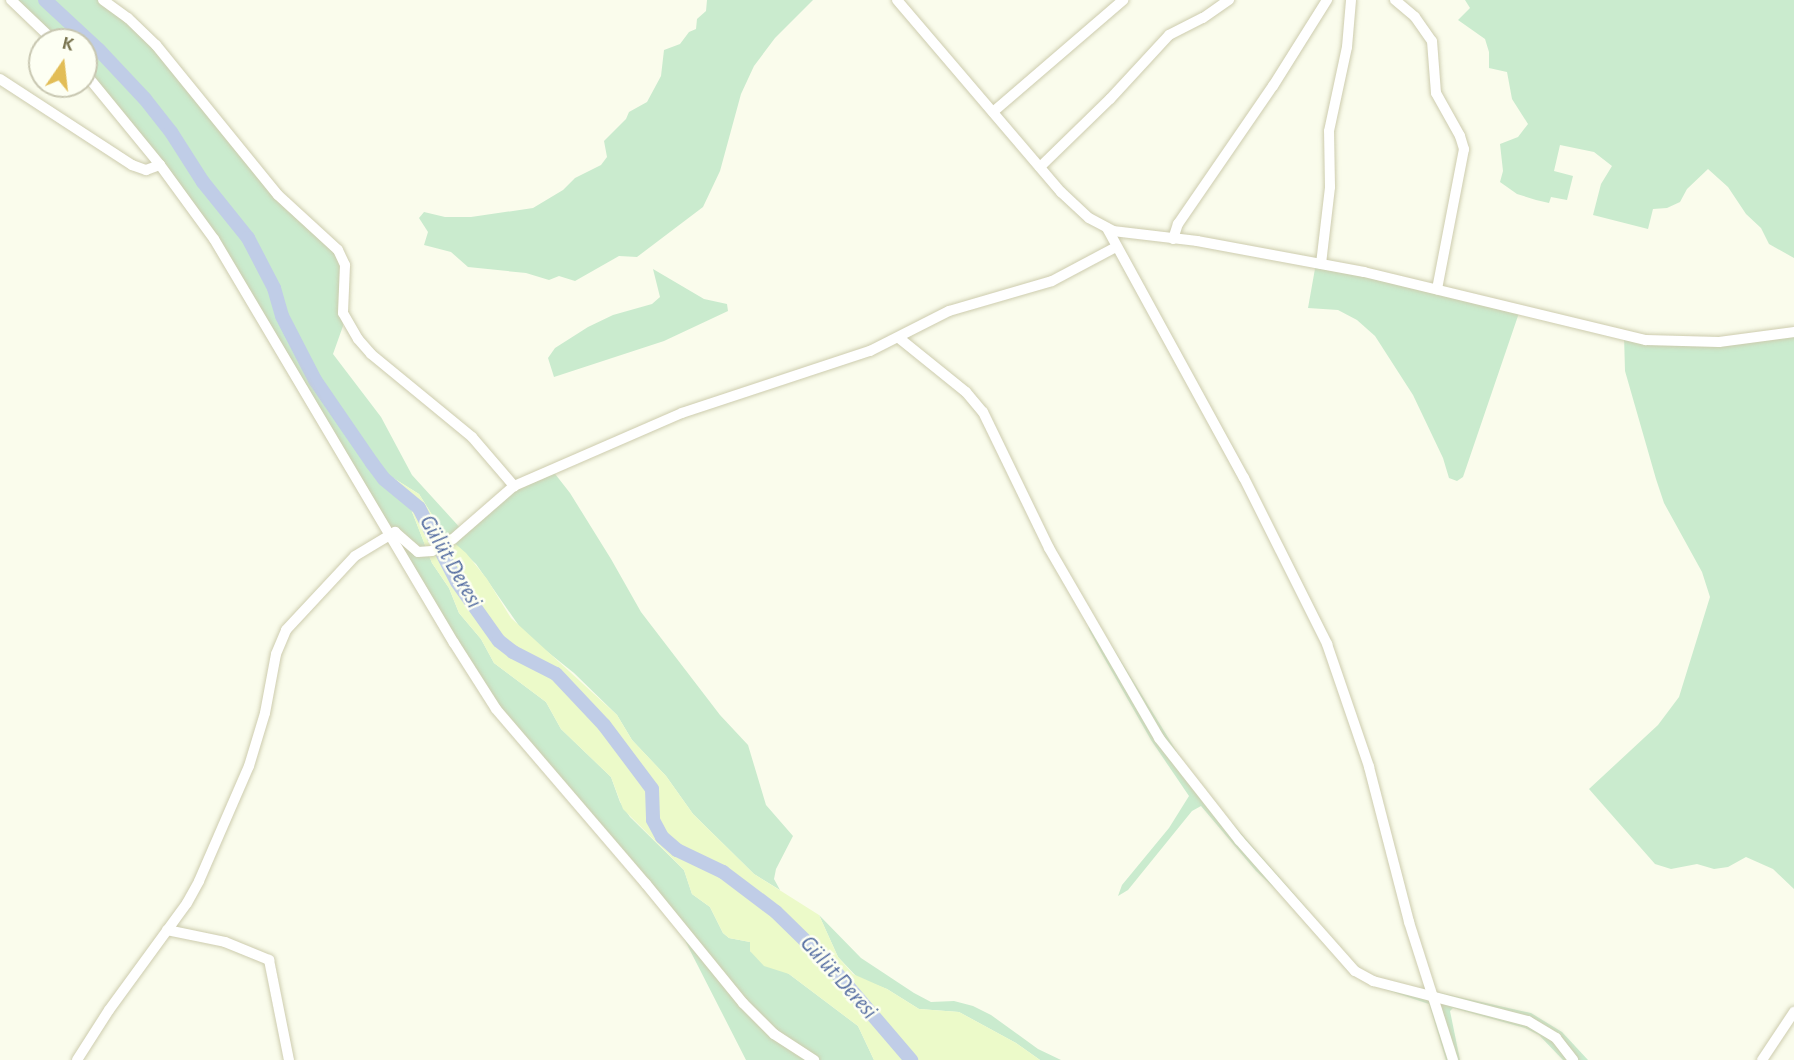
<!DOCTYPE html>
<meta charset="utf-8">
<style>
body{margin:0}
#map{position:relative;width:1794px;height:1060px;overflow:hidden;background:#fafcec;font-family:"Alegreya Sans",sans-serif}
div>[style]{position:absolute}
.green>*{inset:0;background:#caebce}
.sand>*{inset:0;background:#ecfac9}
.river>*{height:14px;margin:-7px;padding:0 7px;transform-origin:7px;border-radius:7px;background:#c0cde7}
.roads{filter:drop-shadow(0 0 2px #cdccae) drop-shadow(0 0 2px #cdccae)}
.minor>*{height:10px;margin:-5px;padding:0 5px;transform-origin:5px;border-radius:5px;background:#fff}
span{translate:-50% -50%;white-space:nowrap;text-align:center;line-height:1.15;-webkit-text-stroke:5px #fdfff3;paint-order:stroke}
.water-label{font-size:23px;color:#526ba0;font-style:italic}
.north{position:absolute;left:28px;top:28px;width:70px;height:70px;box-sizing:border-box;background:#fdfff3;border:2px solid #c8c7b1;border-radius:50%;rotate:14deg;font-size:19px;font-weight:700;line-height:28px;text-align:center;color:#78734e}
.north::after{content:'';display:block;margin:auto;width:24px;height:32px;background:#e2bd56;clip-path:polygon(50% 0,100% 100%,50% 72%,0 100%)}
</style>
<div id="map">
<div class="green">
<i style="clip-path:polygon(11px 0,103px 0,128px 18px,219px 125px,342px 258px,343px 326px,333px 354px,381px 417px,412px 475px,463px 531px,495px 500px,552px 470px,570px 493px,611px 559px,641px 612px,720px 715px,748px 745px,766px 805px,793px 836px,776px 869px,774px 879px,780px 890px,754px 874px,693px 814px,666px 776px,632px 740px,617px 715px,574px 673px,524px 633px,476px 564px,444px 534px,419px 494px,390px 476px,382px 483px,409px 504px,432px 563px,449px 588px,459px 613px,481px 639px,494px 663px,546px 702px,561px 729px,611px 777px,620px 802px,630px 817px,684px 870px,692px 894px,710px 907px,723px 933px,729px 938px,750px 942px,750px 951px,789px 974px,858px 1026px,874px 1060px,746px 1060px,674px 919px,496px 709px,214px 239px,84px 72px,84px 42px,55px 42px)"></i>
<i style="clip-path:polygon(707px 0,813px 0,775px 38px,754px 66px,741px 94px,720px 171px,703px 207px,637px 257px,619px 256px,575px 281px,559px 276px,549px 280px,526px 273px,468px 267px,451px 252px,424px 245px,428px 232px,419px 218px,424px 212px,445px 217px,471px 217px,533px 208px,563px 190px,575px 178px,601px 165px,607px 157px,604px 141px,626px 119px,629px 112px,647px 102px,661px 76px,664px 50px,680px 44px,689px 32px,696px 29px,697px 19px,706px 11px)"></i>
<i style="clip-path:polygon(1465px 0,1794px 0,1794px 258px,1769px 244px,1761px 228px,1746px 214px,1728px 187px,1708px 169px,1687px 189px,1680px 202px,1667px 208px,1653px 209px,1648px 229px,1593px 215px,1601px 184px,1612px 166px,1594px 152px,1560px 145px,1554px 171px,1573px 176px,1567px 200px,1551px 197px,1549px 203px,1536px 200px,1517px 194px,1500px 182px,1503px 171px,1500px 144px,1518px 137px,1528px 124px,1512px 99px,1507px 72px,1489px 68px,1489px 52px,1485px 39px,1458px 20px,1470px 8px)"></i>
<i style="clip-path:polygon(1316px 263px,1520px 310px,1463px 477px,1457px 481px,1449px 478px,1443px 458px,1413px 395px,1375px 336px,1357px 320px,1338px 310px,1308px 308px)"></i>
<i style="clip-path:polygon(653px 269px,704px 299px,727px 304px,728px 311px,664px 341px,554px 377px,548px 358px,555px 348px,588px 327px,613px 315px,652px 304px,660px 297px)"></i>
<i style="clip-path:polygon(1794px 332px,1794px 889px,1773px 869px,1746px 857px,1728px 867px,1714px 869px,1697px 864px,1671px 869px,1655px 864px,1589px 789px,1658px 725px,1679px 697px,1710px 597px,1702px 572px,1664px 503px,1656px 479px,1625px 371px,1624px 335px,1664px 343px)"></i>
<i style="clip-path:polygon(1085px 611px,1113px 648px,1193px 778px,1308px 910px,1283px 896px,1256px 871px,1201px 806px,1192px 811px,1128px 890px,1118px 896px,1122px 885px,1169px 828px,1189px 796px,1151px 740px,1103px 656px,1089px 630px)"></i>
<i style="clip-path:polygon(819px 915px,861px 958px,914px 993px,931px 1002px,954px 1001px,973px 1006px,991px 1015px,1038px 1049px,1061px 1060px,1040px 1060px,1016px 1043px,959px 1012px,919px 1009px,887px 989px,858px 978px,838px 957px)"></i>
<i style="clip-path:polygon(1392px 982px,1531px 1013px,1562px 1032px,1588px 1060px,1563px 1060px,1539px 1035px,1525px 1028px,1453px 1008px,1450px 1011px,1460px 1060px,1446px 1060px,1429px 1004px,1384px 989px)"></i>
</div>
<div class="sand">
<i style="clip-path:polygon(390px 476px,419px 494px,444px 534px,466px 553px,487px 579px,511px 618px,617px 715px,632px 740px,666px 776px,693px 814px,754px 874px,819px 915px,838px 957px,853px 974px,887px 989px,919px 1009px,959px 1012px,1016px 1043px,1040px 1060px,874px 1060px,858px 1026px,789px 974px,764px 966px,750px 951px,750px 942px,729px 938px,723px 933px,710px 907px,692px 894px,684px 870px,623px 809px,611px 777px,561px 729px,546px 702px,494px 663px,481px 639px,459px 613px,449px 588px,432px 563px,409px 504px,382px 483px)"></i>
</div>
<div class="river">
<i style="left:45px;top:0;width:74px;rotate:42.8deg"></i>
<i style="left:99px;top:50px;width:67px;rotate:46.8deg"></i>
<i style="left:145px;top:99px;width:42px;rotate:51.8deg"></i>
<i style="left:171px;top:132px;width:59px;rotate:57.4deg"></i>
<i style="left:203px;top:182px;width:72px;rotate:51.2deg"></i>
<i style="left:248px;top:238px;width:56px;rotate:62.5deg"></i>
<i style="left:274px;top:288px;width:29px;rotate:74deg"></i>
<i style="left:282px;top:316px;width:72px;rotate:62.7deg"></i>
<i style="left:315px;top:380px;width:101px;rotate:55.5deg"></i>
<i style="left:372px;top:463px;width:20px;rotate:53deg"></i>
<i style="left:384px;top:479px;width:45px;rotate:39.6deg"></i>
<i style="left:419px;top:508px;width:83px;rotate:62.8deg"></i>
<i style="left:457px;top:582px;width:72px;rotate:54.6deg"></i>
<i style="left:499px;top:641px;width:18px;rotate:38deg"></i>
<i style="left:513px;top:652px;width:48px;rotate:27.1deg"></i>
<i style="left:556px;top:674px;width:70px;rotate:46.7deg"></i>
<i style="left:604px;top:725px;width:80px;rotate:53.1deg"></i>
<i style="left:652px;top:789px;width:31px;rotate:88deg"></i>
<i style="left:653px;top:820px;width:19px;rotate:62deg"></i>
<i style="left:662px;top:837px;width:20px;rotate:41deg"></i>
<i style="left:677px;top:850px;width:51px;rotate:25.6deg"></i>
<i style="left:723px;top:872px;width:66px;rotate:37deg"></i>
<i style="left:776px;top:912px;width:73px;rotate:44.4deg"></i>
<i style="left:828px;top:963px;width:128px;rotate:49.4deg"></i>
</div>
<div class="roads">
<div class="minor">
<i style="left:11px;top:0;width:61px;rotate:43.7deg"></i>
<i style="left:103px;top:0;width:31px;rotate:36deg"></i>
<i style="left:128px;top:18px;width:39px;rotate:44deg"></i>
<i style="left:156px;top:45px;width:193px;rotate:50.9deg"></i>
<i style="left:278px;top:195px;width:81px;rotate:42.5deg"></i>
<i style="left:338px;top:250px;width:17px;rotate:65deg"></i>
<i style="left:345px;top:265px;width:48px;rotate:92.4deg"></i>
<i style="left:343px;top:313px;width:30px;rotate:60deg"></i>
<i style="left:358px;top:339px;width:20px;rotate:49deg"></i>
<i style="left:371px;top:354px;width:131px;rotate:39.4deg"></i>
<i style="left:472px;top:437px;width:65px;rotate:49.4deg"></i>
<i style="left:897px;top:0;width:253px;rotate:49.5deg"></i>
<i style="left:1061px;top:192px;width:38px;rotate:43deg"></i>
<i style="left:1089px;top:218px;width:27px;rotate:28deg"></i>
<i style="left:1113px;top:231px;width:85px;rotate:6.8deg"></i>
<i style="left:1197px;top:241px;width:170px;rotate:10.5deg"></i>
<i style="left:1364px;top:272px;width:290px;rotate:13.6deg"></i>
<i style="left:1646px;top:340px;width:73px;rotate:1.6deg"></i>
<i style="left:1719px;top:342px;width:76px;rotate:-7.6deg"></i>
<i style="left:1395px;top:0;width:26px;rotate:40deg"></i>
<i style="left:1415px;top:17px;width:29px;rotate:55deg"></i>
<i style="left:1432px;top:41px;width:52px;rotate:85.6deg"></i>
<i style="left:1436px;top:93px;width:49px;rotate:60.8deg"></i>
<i style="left:1460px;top:136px;width:14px;rotate:73deg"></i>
<i style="left:1464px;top:149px;width:143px;rotate:100.9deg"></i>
<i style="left:84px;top:72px;width:120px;rotate:50.7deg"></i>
<i style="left:160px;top:165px;width:92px;rotate:53.9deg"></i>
<i style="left:214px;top:239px;width:470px;rotate:59.3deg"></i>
<i style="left:454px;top:643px;width:78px;rotate:57.5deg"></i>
<i style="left:496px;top:709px;width:230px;rotate:49.4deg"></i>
<i style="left:646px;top:884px;width:154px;rotate:50.8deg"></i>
<i style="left:743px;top:1003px;width:44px;rotate:45deg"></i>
<i style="left:774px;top:1034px;width:48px;rotate:33deg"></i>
<i style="left:0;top:79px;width:158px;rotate:33.1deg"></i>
<i style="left:132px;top:165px;width:15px;rotate:20deg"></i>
<i style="left:146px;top:170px;width:15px;rotate:-20deg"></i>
<i style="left:993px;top:112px;width:172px;rotate:-40.7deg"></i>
<i style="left:1040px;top:167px;width:98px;rotate:-44.2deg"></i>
<i style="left:1110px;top:99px;width:87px;rotate:-47.3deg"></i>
<i style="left:1169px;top:35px;width:38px;rotate:-27deg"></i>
<i style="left:1203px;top:18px;width:32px;rotate:-35deg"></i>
<i style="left:1107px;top:228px;width:285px;rotate:61.3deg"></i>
<i style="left:1244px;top:478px;width:186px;rotate:63.4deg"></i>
<i style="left:1327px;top:644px;width:130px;rotate:71.1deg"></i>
<i style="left:1369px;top:767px;width:160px;rotate:75.5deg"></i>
<i style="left:1409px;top:922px;width:145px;rotate:72.3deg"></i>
<i style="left:1173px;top:239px;width:16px;rotate:-72deg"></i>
<i style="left:1178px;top:224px;width:168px;rotate:-55.5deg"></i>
<i style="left:1273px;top:86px;width:102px;rotate:-57.9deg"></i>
<i style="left:1321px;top:264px;width:78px;rotate:-83.3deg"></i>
<i style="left:1330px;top:187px;width:56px;rotate:-91deg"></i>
<i style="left:1329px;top:131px;width:86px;rotate:-77.9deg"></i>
<i style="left:1347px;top:47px;width:47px;rotate:-85.1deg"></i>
<i style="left:899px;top:338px;width:86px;rotate:38.9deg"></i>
<i style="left:966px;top:392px;width:26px;rotate:50deg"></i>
<i style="left:983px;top:412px;width:151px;rotate:64.1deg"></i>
<i style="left:1049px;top:548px;width:220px;rotate:59.9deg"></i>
<i style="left:1159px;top:738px;width:130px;rotate:51.9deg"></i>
<i style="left:1239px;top:840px;width:175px;rotate:48.5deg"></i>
<i style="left:1355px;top:971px;width:21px;rotate:29deg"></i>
<i style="left:1373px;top:981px;width:160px;rotate:14.5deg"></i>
<i style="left:1528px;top:1021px;width:33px;rotate:31deg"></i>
<i style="left:1556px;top:1038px;width:28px;rotate:52deg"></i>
<i style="left:167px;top:930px;width:59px;rotate:11.7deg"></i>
<i style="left:225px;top:942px;width:48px;rotate:22.2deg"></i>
<i style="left:269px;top:960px;width:102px;rotate:78.7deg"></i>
<i style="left:77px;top:1060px;width:59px;rotate:-57.4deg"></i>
<i style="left:109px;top:1010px;width:132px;rotate:-53.9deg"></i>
<i style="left:187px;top:903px;width:25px;rotate:-61deg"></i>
<i style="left:199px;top:881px;width:125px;rotate:-66.5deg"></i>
<i style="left:249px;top:766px;width:55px;rotate:-73.2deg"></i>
<i style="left:265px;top:713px;width:60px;rotate:-79.4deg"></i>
<i style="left:276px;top:654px;width:26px;rotate:-67deg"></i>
<i style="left:286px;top:630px;width:101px;rotate:-47deg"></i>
<i style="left:355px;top:556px;width:47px;rotate:-31deg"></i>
<i style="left:395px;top:532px;width:30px;rotate:41deg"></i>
<i style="left:418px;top:552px;width:14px;rotate:-4deg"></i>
<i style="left:432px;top:551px;width:24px;rotate:-30deg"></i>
<i style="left:453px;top:539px;width:81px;rotate:-41deg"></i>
<i style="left:514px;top:486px;width:183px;rotate:-23.5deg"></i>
<i style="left:682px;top:413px;width:198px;rotate:-18.3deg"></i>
<i style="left:870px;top:351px;width:89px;rotate:-26.9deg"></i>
<i style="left:949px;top:311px;width:107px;rotate:-16.2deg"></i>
<i style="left:1052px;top:281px;width:72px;rotate:-28deg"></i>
<i style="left:1762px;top:1060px;width:58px;rotate:-56.3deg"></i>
</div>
</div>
<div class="water-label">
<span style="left:450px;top:562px;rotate:60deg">Gülüt Deresi</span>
<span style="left:838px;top:978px;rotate:48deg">Gülüt Deresi</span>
</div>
<div class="north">K</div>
</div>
